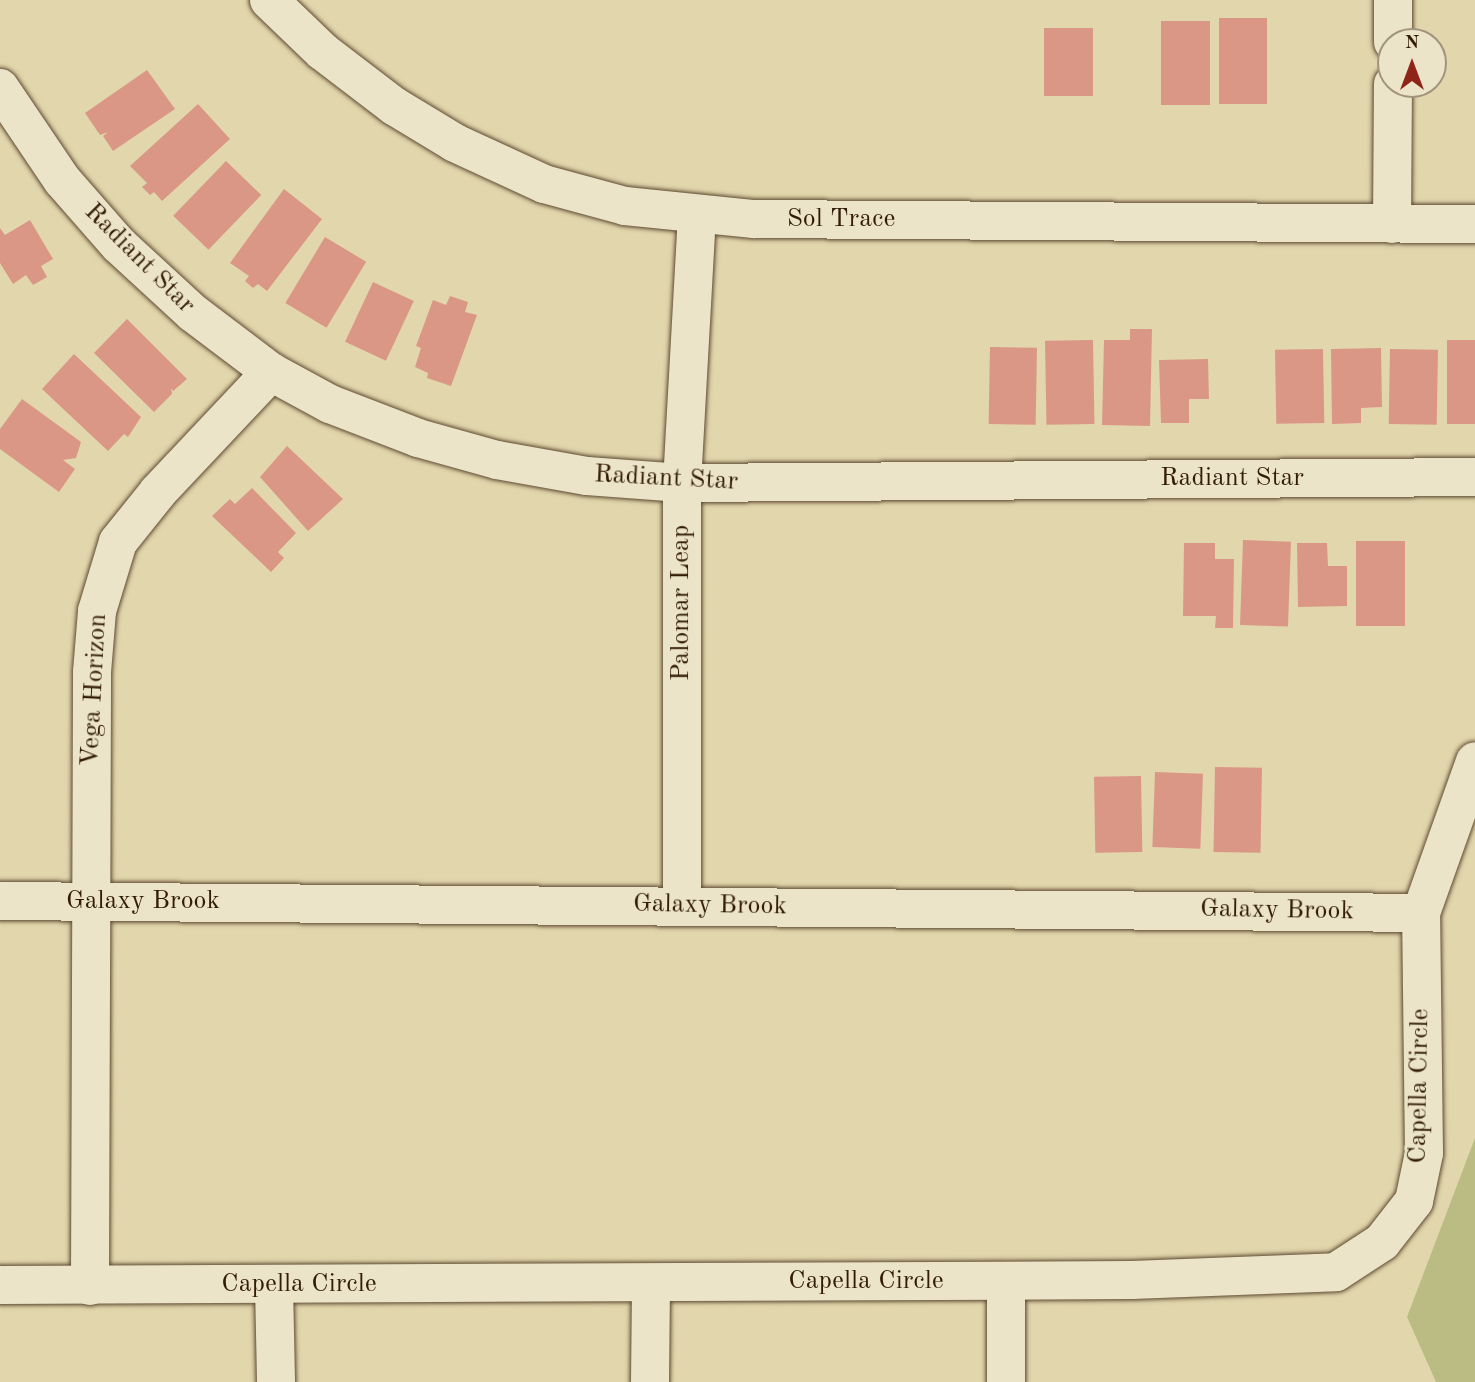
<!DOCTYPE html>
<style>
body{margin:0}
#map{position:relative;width:1475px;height:1382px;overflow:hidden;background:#e2d6ac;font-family:"Old Standard TT",serif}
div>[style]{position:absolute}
.green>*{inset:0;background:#bbbc84}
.building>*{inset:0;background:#db9786;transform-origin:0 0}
.roads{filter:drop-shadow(0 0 2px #5e4a31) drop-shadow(0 0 2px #5e4a31)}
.minor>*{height:38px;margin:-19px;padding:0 19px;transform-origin:19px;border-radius:19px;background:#ece4c9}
span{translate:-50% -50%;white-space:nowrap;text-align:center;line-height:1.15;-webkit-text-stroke:5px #ece4c9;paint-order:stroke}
.street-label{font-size:26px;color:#321c08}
.north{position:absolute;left:1377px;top:28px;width:70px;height:70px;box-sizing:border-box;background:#ece4c9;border:2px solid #a2947c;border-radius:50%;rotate:0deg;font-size:19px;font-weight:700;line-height:28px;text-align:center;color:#321c08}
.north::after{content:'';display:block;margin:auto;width:24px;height:32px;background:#8f2418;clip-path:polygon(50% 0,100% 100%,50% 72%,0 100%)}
</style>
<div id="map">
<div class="green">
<i style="clip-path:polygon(1475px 1138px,1475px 1382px,1436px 1382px,1407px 1317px)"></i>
</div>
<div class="building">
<i style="left:1219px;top:18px;width:48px;height:86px"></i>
<i style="left:1161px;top:21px;width:49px;height:84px"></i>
<i style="left:1044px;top:28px;width:49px;height:68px"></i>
<i style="clip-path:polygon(147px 70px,175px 109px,113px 151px,103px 136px,108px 132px,100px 135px,85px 113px)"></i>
<i style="clip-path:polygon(198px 104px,230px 139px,162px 201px,154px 192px,150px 195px,142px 187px,147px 183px,130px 166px)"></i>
<i style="left:226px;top:161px;width:49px;height:76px;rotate:44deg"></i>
<i style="clip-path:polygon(284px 189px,322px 219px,267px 291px,258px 284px,253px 288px,245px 281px,249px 276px,230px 263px)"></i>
<i style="clip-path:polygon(30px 220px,53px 259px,41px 266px,47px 277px,33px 285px,26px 275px,13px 284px,0 263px,0 228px,5px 235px)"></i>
<i style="left:325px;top:237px;width:48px;height:77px;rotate:31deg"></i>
<i style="left:373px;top:282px;width:45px;height:66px;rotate:25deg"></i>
<i style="clip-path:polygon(450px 296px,468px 302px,465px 312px,477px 315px,451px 386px,427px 378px,428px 373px,415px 367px,421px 348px,416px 346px,433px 300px,446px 305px)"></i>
<i style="clip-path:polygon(127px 319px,187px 379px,173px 391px,171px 388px,172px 394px,154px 412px,94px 353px)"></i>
<i style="clip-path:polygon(1130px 329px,1152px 329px,1150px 426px,1102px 425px,1104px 340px,1130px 340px)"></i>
<i style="left:1093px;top:340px;width:84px;height:48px;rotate:89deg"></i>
<i style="left:1475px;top:340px;width:84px;height:28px;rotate:90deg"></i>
<i style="left:990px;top:347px;width:47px;height:77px;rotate:1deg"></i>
<i style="clip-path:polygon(1381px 348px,1382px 407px,1361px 408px,1361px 423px,1332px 424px,1331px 349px)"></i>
<i style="left:1323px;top:349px;width:74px;height:48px;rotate:89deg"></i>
<i style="left:1390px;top:349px;width:48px;height:75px;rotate:1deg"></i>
<i style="clip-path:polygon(74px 354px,141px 417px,128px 437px,124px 434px,108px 451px,42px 389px)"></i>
<i style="clip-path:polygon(1208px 359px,1209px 399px,1189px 399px,1189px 423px,1161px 423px,1159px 360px)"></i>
<i style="clip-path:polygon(22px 399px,81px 442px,76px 458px,63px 460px,75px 469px,59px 492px,0 449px,0 429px)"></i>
<i style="clip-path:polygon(287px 446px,343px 499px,308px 531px,260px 477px)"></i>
<i style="clip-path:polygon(252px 488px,296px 533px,278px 552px,284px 558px,271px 572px,212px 516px,230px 499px,235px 504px)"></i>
<i style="left:1243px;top:540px;width:48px;height:85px;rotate:2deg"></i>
<i style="left:1356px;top:541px;width:49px;height:85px"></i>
<i style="clip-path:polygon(1184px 543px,1215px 543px,1215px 559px,1234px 559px,1233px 628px,1215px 628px,1216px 616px,1183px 616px)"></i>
<i style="clip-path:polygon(1297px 543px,1327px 543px,1328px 566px,1347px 566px,1347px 606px,1298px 607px)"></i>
<i style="left:1215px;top:767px;width:47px;height:85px;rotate:1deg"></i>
<i style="left:1155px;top:772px;width:48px;height:75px;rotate:2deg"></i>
<i style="left:1141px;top:776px;width:76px;height:47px;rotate:89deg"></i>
</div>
<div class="roads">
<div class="minor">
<i style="left:269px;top:0;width:74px;rotate:43.9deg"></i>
<i style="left:322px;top:51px;width:91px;rotate:37.4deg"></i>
<i style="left:394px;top:106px;width:71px;rotate:31.2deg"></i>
<i style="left:455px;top:143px;width:98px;rotate:24.7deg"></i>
<i style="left:544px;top:184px;width:84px;rotate:15.2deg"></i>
<i style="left:625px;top:206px;width:130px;rotate:5.8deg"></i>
<i style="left:754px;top:219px;width:721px;rotate:0.4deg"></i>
<i style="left:1393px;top:42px;width:42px;rotate:-90deg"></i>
<i style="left:0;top:88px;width:111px;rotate:56deg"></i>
<i style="left:62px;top:180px;width:86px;rotate:48.8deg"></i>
<i style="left:119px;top:245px;width:100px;rotate:42.6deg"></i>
<i style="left:193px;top:313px;width:98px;rotate:37.1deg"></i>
<i style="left:271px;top:372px;width:67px;rotate:28.5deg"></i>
<i style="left:330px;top:404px;width:94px;rotate:21.1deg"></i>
<i style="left:418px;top:438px;width:82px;rotate:15.6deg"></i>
<i style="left:497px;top:460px;width:91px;rotate:10.1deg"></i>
<i style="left:587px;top:476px;width:95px;rotate:4.2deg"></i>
<i style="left:682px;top:483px;width:793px;rotate:-0.43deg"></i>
<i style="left:1392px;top:224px;width:140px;rotate:-89.6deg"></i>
<i style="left:0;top:901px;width:1421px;rotate:0.48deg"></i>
<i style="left:682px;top:905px;width:422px;rotate:-90deg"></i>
<i style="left:682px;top:483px;width:267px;rotate:-86.8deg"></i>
<i style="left:0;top:1285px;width:1132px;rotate:-0.25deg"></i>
<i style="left:1132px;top:1280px;width:204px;rotate:-2.2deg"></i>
<i style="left:1336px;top:1272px;width:55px;rotate:-33.1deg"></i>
<i style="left:1382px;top:1242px;width:52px;rotate:-52deg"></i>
<i style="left:1414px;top:1201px;width:49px;rotate:-78.2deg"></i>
<i style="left:1424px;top:1153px;width:240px;rotate:-90.7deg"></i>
<i style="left:1421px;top:913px;width:161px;rotate:-70.4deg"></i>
<i style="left:274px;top:1285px;width:97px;rotate:88.8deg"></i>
<i style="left:90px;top:1286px;width:614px;rotate:-89.81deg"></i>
<i style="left:92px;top:672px;width:61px;rotate:-85.3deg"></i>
<i style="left:97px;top:611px;width:72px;rotate:-73.1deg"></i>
<i style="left:118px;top:542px;width:64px;rotate:-51.3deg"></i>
<i style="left:158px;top:492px;width:165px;rotate:-46.7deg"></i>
<i style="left:650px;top:1382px;width:99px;rotate:-89.4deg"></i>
<i style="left:1006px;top:1382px;width:101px;rotate:-90deg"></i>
</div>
</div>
<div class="street-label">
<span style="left:841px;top:220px">Sol Trace</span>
<span style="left:139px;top:259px;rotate:45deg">Radiant Star</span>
<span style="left:666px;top:479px;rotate:3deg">Radiant Star</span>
<span style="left:1232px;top:479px">Radiant Star</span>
<span style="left:682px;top:603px;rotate:-90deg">Palomar Leap</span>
<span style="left:95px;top:690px;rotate:-87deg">Vega Horizon</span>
<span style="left:143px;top:902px">Galaxy Brook</span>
<span style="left:710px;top:906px;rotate:1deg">Galaxy Brook</span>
<span style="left:1277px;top:911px;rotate:1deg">Galaxy Brook</span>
<span style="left:1420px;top:1086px;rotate:-89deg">Capella Circle</span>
<span style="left:866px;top:1282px">Capella Circle</span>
<span style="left:299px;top:1285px">Capella Circle</span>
</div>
<div class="north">N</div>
</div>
